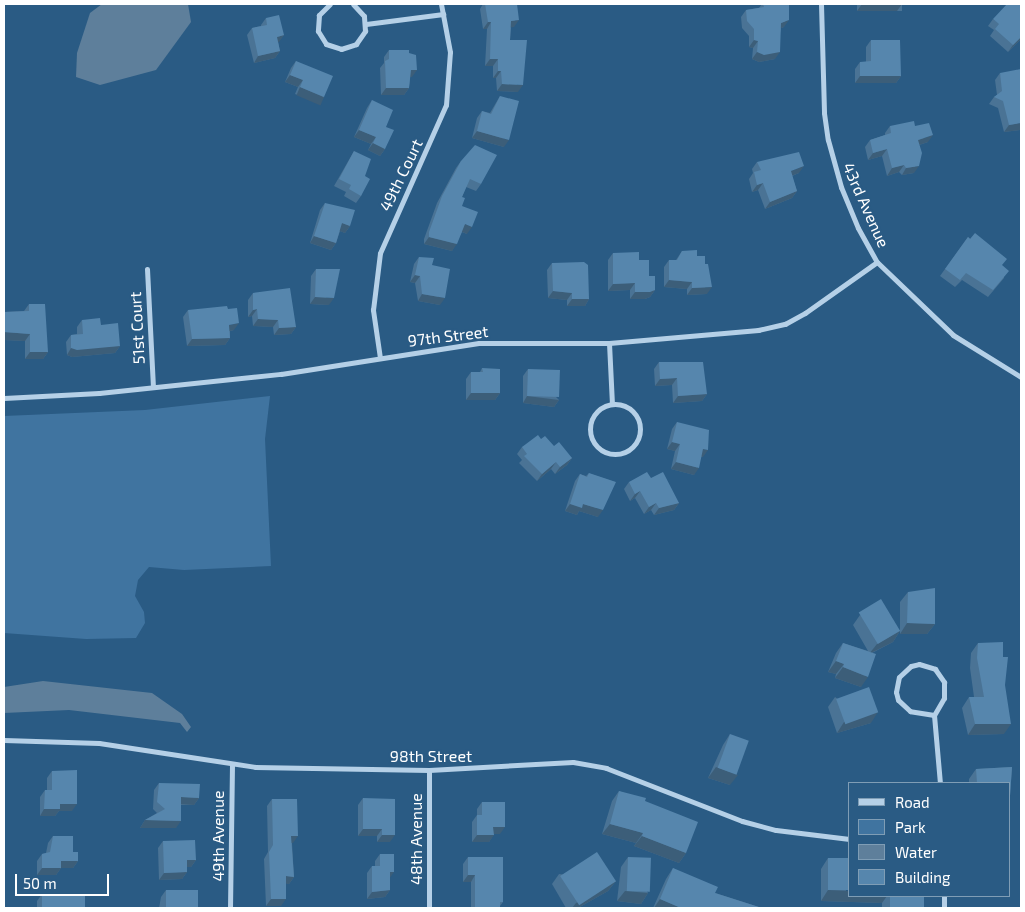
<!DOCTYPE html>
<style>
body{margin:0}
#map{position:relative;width:1025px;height:912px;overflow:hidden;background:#2a5b84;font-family:"Exo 2",sans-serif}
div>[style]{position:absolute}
.green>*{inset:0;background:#4074a0}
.water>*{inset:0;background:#5e7f9b}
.street>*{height:5px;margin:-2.5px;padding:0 2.5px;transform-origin:2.5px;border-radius:2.5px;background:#b5d0e7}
.street>.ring{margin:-2.5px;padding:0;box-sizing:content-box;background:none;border:5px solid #b5d0e7;border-radius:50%}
.wall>*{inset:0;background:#4a7395;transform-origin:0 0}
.shaded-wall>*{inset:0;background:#3c5e79;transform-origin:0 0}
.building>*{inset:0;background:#5686ad;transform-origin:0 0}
span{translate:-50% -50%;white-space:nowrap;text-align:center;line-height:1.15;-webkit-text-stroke:4px #2a5b84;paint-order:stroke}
.street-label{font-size:16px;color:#fff}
.frame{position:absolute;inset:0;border:5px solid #fff;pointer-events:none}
.legend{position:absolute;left:848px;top:782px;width:162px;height:115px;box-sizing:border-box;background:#2a5b84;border:1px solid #7f9db5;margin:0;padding:6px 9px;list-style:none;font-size:15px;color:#fff}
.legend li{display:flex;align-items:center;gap:10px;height:25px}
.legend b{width:25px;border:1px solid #7f9db5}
.scale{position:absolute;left:15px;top:874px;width:94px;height:22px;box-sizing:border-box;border:2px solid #fff;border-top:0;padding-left:6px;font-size:15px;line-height:18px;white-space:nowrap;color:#fff;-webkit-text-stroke:4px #2a5b84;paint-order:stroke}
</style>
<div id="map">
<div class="green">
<i style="clip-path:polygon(270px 396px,265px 439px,271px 566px,184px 570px,149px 567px,138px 580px,135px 596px,144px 612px,145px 623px,136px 638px,86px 639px,4px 633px,4px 416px,145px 410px)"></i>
</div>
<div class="water">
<i style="clip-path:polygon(102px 4px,188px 4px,191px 22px,156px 70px,100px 85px,76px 77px,77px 53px,90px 13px)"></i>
<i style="clip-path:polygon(43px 681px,152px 693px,182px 714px,191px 727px,187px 732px,180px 723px,69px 710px,4px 713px,4px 687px)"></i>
</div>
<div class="street">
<i style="left:330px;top:4px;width:16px;rotate:135deg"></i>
<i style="left:319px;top:15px;width:16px;rotate:94deg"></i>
<i style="left:318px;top:31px;width:15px;rotate:58deg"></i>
<i style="left:326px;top:44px;width:16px;rotate:18deg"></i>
<i style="left:341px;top:49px;width:16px;rotate:-18deg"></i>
<i style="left:356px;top:44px;width:16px;rotate:-55deg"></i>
<i style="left:365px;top:31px;width:15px;rotate:-94deg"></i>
<i style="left:364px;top:16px;width:16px;rotate:-133deg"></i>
<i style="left:821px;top:4px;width:109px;rotate:88.4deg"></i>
<i style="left:824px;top:113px;width:27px;rotate:82deg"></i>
<i style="left:828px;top:140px;width:49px;rotate:74.5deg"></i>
<i style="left:841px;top:187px;width:44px;rotate:67.5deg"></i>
<i style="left:858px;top:228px;width:39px;rotate:61deg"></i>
<i style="left:877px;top:262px;width:105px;rotate:43.8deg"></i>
<i style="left:953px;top:335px;width:80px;rotate:31.7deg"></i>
<i style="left:366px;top:24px;width:78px;rotate:-7.4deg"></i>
<i style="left:147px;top:269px;width:118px;rotate:87.1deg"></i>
<i style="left:609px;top:343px;width:61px;rotate:87.2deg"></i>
<i style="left:380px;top:358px;width:49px;rotate:-98.3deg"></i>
<i style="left:373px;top:310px;width:57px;rotate:-83deg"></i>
<i style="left:380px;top:253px;width:162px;rotate:-66deg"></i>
<i style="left:446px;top:105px;width:53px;rotate:-85.7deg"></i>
<i style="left:450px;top:52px;width:49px;rotate:-100.6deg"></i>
<i style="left:4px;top:398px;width:95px;rotate:-3deg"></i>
<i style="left:99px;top:393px;width:183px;rotate:-6deg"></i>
<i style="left:281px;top:374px;width:200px;rotate:-8.9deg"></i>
<i style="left:479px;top:343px;width:130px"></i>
<i style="left:609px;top:343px;width:150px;rotate:-5deg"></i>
<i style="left:758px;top:330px;width:28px;rotate:-13deg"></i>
<i style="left:785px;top:324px;width:23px;rotate:-29deg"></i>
<i style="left:805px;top:313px;width:88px;rotate:-35.3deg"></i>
<i class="ring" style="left:590px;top:404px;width:45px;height:45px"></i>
<i style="left:919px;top:664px;width:17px;rotate:17deg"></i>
<i style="left:935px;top:669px;width:16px;rotate:55deg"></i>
<i style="left:944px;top:682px;width:16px;rotate:90deg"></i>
<i style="left:944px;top:698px;width:20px;rotate:120deg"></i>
<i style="left:934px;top:715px;width:24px;rotate:-171deg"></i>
<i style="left:910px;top:711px;width:16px;rotate:-137deg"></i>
<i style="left:898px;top:700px;width:8px;rotate:-104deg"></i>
<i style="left:896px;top:692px;width:15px;rotate:-79deg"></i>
<i style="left:899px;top:677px;width:16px;rotate:-43deg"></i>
<i style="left:911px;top:666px;width:8px;rotate:-14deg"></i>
<i style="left:934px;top:715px;width:68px;rotate:85deg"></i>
<i style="left:4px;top:740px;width:95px;rotate:1.8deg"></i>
<i style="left:99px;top:743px;width:158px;rotate:8.7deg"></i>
<i style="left:255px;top:767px;width:174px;rotate:1deg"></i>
<i style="left:429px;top:770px;width:144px;rotate:-3.2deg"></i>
<i style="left:573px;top:762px;width:34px;rotate:10deg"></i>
<i style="left:606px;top:768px;width:146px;rotate:21.3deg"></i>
<i style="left:742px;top:821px;width:35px;rotate:15deg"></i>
<i style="left:776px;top:830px;width:74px;rotate:7deg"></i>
<i style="left:944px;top:896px;width:12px;rotate:90deg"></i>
<i style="left:230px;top:908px;width:143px;rotate:-89.2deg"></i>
<i style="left:429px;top:908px;width:138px;rotate:-90deg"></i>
</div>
<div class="wall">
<i style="clip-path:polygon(483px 4px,517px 4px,514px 27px,511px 27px,510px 40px,518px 92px,497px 91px,496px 78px,493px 78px,493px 66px,485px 66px,487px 29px,483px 29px,480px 9px)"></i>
<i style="clip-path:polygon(762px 4px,789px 4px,784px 27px,781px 28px,775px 59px,759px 62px,752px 59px,753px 48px,749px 47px,749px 36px,742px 28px,741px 17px,746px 10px,759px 8px)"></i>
<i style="left:857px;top:4px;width:45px;height:7px"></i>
<i style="clip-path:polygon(266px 18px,284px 35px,278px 42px,280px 51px,275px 58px,254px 63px,247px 35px,252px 28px,261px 26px,261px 25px)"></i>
<i style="clip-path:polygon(993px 19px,1021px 39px,1008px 52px,990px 36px,994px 30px,988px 26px)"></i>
<i style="clip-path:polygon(871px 40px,901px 76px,896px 83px,855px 83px,855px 69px,860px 62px,866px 62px,866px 47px)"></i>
<i style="clip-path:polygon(389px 50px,412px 77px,410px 77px,409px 88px,404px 95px,381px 95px,380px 68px,384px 63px,384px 57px)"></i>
<i style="clip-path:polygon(296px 61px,324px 97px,319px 104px,295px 94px,298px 87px,285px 82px,291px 68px)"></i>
<i style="clip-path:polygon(1000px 73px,1020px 130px,1004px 132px,998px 108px,989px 104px,994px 97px,997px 95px,995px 80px)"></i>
<i style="clip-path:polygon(500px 96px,504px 147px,472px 138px,477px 118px,482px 111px,490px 113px)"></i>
<i style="clip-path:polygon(372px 100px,386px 127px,385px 149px,380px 156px,368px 150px,371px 144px,354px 137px,367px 108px)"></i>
<i style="clip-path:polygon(890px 126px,915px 126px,928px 142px,919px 145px,914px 173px,902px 175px,899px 172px,887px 176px,882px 156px,868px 160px,865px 147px,870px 140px,885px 135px,885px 133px)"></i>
<i style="clip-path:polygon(354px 151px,365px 176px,361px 196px,356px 203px,344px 196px,346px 192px,334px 186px)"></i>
<i style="clip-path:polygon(461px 161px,481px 184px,476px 191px,466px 187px,462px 197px,462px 206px,467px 234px,462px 232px,452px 251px,424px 244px,424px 239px,437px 203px,456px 168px)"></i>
<i style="clip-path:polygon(757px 162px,799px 173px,792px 176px,797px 191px,792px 198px,765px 209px,758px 190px,752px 192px,749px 179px,753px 173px,752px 169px)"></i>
<i style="clip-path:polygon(325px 203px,350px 226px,345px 233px,340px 231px,336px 243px,331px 250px,310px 243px,320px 210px)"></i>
<i style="clip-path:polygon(968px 237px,1002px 265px,1004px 278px,988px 297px,962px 280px,955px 287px,940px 276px)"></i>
<i style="clip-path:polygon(682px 251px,697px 256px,707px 294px,687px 295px,687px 289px,664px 287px,664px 267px,669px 260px,676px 260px)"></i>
<i style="clip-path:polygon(613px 253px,639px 260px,649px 276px,655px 290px,650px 297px,645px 299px,630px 299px,630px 290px,608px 291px,608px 260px)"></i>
<i style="clip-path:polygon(419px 257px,432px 265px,440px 305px,418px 301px,415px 283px,410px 282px,414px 264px)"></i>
<i style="clip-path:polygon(552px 263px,589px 299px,585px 306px,567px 306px,567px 300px,548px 298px,547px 270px)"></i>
<i style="clip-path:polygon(316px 269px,329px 305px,310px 304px,311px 276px)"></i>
<i style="clip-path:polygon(253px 293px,296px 327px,291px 334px,274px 335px,273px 327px,253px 326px,252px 316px,248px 317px,248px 300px)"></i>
<i style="clip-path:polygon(29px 304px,48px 352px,43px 359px,25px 359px,25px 341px,4px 340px,4px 312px,24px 311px)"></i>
<i style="clip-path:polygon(188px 310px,234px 330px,230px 331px,230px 338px,225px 345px,187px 346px,183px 317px)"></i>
<i style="clip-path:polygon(82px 320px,101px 325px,120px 346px,115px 353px,72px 357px,67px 355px,66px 342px,71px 335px,77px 334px,77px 327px)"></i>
<i style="clip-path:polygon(659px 362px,707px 394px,702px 401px,673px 403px,672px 385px,655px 386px,654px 369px)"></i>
<i style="clip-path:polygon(482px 368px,500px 393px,495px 400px,466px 400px,466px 379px,471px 372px,480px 372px)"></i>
<i style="clip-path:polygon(528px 369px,559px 400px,554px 407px,523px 403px,523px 376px)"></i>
<i style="clip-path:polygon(677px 422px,703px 457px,701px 457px,694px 475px,671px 469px,675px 451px,667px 449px,672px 429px)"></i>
<i style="clip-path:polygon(541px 439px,572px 458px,567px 465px,555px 474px,551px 469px,537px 481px,519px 463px,522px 460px,517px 454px,522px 447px)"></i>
<i style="clip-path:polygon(589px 473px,598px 517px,579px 511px,577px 515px,565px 511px,575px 481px,580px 474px,586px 476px)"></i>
<i style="clip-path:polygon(651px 478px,679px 503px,674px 510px,654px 515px,651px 510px,644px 514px,635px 498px,630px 501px,624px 489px,629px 482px)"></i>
<i style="clip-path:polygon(908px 592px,935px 624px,927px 634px,900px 634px,900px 631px,893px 642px,872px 653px,861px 687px,835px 678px,836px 674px,828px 672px,836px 653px,843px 643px,868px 651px,853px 625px,860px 615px,900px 631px,900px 602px)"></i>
<i style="clip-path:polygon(978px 643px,1003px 657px,1005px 685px,1004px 734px,968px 735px,962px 708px,969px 697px,974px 697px,970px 668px,971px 653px)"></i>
<i style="clip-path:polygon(835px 697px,871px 723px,837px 733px,828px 707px)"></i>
<i style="clip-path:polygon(730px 734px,730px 785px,708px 778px,723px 745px)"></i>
<i style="clip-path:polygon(1012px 767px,1010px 796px,1009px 798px,1009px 783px,969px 783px,969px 779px,976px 769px)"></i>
<i style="clip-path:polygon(52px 771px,72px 811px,59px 811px,55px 816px,40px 816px,40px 797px,45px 790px,47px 790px,47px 778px)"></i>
<i style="clip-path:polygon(159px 783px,199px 798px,194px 805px,181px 805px,176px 828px,140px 828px,145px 820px,157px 813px,153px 809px,154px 790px)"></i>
<i style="clip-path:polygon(619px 791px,645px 801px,686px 853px,679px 863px,634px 846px,636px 843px,602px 834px,612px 801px)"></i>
<i style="clip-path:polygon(363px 798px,390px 842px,377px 842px,377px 836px,358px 836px,358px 805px)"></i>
<i style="clip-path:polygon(272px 799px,293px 843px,292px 843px,294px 877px,289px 884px,286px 883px,281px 906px,266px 906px,264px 859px,268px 852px,267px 806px)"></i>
<i style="clip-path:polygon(482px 802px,500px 834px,494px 834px,489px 842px,472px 842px,472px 822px,477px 815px,477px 809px)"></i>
<i style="clip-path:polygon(53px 836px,73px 852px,78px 861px,73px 868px,61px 868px,56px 875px,37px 875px,37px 861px,42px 854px,46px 853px,48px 843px)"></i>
<i style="clip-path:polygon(163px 841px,196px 860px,191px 867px,187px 867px,187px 872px,182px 879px,159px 880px,158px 848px)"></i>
<i style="clip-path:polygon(380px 854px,390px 878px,390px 890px,385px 897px,367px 899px,367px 873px,372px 866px,375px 866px,375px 861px)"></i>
<i style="clip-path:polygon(468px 857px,503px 902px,500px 906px,500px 908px,471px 908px,471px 882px,463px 882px,463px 864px)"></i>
<i style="clip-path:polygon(628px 857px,648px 893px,641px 904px,617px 901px,621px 867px)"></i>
<i style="clip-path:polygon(828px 858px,849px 896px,924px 896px,924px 908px,882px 908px,882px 903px,821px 901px,821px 869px)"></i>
<i style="clip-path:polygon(673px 868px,715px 893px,762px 908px,653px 908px,666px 879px)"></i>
<i style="clip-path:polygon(559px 874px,616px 881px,608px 891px,578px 908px,566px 908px,552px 884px)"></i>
<i style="clip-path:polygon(166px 890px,199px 908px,159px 908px,161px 897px)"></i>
<i style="clip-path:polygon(42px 894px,83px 908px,37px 908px,37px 901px)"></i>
</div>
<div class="shaded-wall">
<i style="clip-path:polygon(862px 4px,902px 4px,897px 11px,857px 11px)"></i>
<i style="clip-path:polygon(519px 20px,514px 27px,506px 28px,511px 21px)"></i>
<i style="clip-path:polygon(789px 20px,784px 27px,776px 30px,781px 23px)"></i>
<i style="clip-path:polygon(488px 22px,491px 22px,487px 29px,483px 29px)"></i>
<i style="clip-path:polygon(284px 35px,279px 42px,272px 44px,277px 37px)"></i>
<i style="clip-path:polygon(1021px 37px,1021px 39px,1008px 52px,1013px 45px)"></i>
<i style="clip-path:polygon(754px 40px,758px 41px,753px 48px,749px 47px)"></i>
<i style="clip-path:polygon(280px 51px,275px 58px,254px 63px,258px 56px)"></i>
<i style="clip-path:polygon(757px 52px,780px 52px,775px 59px,759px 62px,752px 59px)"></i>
<i style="clip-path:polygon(490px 59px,498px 59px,493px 66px,485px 66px)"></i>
<i style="clip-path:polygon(411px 70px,417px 70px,412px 77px,406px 77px)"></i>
<i style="clip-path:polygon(498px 71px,501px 71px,496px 78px,493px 78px)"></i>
<i style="clip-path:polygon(290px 75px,303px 80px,298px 87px,285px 82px)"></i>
<i style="clip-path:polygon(860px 76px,901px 76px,896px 83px,855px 83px)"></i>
<i style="clip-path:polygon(502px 84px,523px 85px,518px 92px,497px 91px)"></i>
<i style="left:300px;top:87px;width:26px;height:9px;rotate:23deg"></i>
<i style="clip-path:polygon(386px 88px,409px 88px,404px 95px,381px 95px)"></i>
<i style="clip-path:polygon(1021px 123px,1021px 128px,1020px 130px,1004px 132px,1009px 125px)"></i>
<i style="clip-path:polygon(359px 130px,376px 137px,371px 144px,354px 137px)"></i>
<i style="clip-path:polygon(477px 131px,509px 140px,504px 147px,472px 138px)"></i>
<i style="clip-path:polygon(933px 135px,928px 142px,913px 147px,918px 140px)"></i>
<i style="clip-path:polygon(373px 143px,385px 149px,380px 156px,368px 150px)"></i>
<i style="clip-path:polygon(887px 149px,882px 156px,868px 160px,873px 153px)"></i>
<i style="clip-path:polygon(904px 165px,899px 172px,887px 176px,892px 168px)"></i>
<i style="clip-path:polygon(804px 166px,799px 173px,786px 178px,791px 171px)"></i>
<i style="clip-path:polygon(919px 166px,914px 173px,902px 175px,906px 168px)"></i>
<i style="clip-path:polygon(763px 183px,758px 190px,752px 192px,757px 185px)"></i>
<i style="clip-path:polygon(797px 191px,792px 198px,765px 209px,770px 202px)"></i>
<i style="clip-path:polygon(342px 223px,350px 226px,345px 233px,337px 230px)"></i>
<i style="clip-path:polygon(465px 224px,472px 227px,467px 234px,460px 231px)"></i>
<i style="clip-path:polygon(314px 236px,336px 243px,331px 250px,310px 243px)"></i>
<i style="clip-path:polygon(429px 237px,457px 244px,452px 251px,424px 244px)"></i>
<i style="clip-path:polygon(415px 275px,420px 276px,415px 283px,410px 282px)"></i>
<i style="clip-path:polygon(669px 280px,692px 282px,687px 289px,664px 287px)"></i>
<i style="clip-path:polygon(635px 283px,630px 290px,608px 291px,613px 284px)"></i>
<i style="clip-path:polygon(712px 287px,707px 294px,687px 295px,692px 288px)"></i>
<i style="clip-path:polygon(655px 290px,650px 297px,645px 299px,630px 299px,635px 292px)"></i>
<i style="clip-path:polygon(553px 291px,572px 293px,567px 300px,548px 298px)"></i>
<i style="clip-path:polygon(422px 294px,445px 298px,440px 305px,418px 301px)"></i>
<i style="clip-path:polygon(315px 297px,334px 298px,329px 305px,310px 304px)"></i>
<i style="clip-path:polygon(572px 299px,589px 299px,585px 306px,567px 306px)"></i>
<i style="clip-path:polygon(257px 309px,252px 316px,248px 317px,253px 310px)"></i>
<i style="clip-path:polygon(258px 319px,278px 320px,273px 327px,253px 326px)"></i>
<i style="clip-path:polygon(239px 323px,234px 330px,225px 332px,229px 325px)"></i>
<i style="clip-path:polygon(296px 327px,291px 334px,274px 335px,279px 328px)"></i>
<i style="clip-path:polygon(4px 332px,30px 334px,25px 341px,4px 340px)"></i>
<i style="clip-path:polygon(230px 338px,225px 345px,187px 346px,192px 339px)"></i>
<i style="clip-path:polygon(120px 346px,115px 353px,72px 357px,67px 355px,71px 348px)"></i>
<i style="clip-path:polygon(30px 352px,48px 352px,43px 359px,25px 359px)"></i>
<i style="clip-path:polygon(677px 378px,672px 385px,655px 386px,660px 379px)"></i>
<i style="clip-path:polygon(471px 393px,500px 393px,495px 400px,466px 400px)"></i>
<i style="clip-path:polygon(707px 394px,702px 401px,673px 403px,678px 396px)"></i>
<i style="clip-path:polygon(527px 396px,559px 400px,554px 407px,523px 403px)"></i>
<i style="clip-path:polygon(672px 442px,680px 444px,675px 451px,667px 449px)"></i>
<i style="clip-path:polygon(703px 449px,708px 450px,703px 457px,698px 456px)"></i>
<i style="clip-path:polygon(572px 458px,567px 465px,555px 474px,560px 467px)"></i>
<i style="clip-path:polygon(556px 462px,551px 469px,537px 481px,542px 474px)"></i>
<i style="clip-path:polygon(676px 462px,699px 468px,694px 475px,671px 469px)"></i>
<i style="clip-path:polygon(640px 491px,635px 498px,630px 501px,635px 494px)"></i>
<i style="clip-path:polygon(656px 503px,651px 510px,644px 514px,649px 507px)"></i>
<i style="clip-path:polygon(679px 503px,674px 510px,654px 515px,659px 508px)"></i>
<i style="clip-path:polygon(570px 504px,583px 504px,603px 510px,598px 517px,579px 511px,577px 515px,565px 511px)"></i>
<i style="clip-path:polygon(907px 623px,935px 624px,927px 634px,900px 634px)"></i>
<i style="clip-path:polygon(900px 631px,893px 642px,869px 654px,877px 644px)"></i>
<i style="clip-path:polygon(836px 661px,844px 664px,836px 674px,828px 672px)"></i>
<i style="clip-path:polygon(843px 667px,868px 677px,861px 687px,835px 678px)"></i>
<i style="clip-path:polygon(878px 712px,871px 723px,837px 733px,844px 722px)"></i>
<i style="clip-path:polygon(975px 724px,1011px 724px,1004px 734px,968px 735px)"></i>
<i style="clip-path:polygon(716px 767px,738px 775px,730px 785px,708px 778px)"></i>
<i style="clip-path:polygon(181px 797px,199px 798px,194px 805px,176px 804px)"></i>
<i style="clip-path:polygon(60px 804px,77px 804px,72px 811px,59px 811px,55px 816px,40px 816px,44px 809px)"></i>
<i style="clip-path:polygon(145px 820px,181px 821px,176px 828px,140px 828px)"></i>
<i style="clip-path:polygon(610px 824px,643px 833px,636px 843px,602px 834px)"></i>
<i style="clip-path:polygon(493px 827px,505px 827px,500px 834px,488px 834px)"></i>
<i style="clip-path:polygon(363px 829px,382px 829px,377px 836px,358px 836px)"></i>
<i style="clip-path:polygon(382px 835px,395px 835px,390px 842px,377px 842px)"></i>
<i style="clip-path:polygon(477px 835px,494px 835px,489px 842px,472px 842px)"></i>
<i style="clip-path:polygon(291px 836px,298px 836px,293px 843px,286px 843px)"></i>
<i style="clip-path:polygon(642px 836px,686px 853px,679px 863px,634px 846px)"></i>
<i style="clip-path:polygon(187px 860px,196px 860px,191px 867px,182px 867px)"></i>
<i style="clip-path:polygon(61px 861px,78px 861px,73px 868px,61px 868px,56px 875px,37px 875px,42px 868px)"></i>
<i style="clip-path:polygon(187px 872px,182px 879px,159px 880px,164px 873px)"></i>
<i style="clip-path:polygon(390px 872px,394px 872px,389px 879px)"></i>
<i style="clip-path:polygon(468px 875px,475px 875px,471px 882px,463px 882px)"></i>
<i style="clip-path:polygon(286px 876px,294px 877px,289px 884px,282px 883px)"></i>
<i style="clip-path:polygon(616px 881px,608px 891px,578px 908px,572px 908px,576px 903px)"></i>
<i style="clip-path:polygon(390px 890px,385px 897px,367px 899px,372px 892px)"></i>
<i style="clip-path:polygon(828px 890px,849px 891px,849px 896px,887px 896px,882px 903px,821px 901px)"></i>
<i style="clip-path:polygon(625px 891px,648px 893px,641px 904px,617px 901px)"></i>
<i style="clip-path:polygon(271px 899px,286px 899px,281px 906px,266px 906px)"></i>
<i style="clip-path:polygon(660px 899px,681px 908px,654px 908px)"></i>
</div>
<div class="building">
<i style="clip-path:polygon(485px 4px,517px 4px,519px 20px,511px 21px,510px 40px,527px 40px,523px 85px,502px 84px,501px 71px,498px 71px,498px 59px,490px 59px,491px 22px,488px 22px)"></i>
<i style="clip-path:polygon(763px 4px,789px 4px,789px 20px,781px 23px,780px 52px,764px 55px,757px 52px,758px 41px,754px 40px,754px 29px,747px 21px,746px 10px,764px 7px)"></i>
<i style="clip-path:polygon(1007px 4px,1021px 4px,1021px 37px,1013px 45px,995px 29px,999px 24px,993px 19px)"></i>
<i style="clip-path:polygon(279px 15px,284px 35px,277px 37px,280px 51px,258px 56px,252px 28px,267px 25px,266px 18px)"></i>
<i style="clip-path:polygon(871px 40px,900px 40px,901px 76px,860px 76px,860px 62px,871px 61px)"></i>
<i style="clip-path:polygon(389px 50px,409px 50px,409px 53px,416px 55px,417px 70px,411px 70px,409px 88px,386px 88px,385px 61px,389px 59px)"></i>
<i style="clip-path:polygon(296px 61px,333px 76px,324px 97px,300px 87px,303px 80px,290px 75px)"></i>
<i style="clip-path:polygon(1021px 69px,1021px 123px,1009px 125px,1003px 101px,994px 97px,1002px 91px,1000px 73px)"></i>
<i style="clip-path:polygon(500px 96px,519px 101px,509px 140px,477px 131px,482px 111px,491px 114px)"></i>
<i style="clip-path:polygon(372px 100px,393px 110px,386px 127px,394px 130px,385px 149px,373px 143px,376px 137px,359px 130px)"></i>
<i style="clip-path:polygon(914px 121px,915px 126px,929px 123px,933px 135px,918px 140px,922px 153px,919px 166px,906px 168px,904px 165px,892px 168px,887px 149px,873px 153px,870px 140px,891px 133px,890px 126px)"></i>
<i style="clip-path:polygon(475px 145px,497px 155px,481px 184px,470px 179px,462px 197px,465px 198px,462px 206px,478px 212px,472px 227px,465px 224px,457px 244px,429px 237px,429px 232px,442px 196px,461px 161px)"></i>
<i style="clip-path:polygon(354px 151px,371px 159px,365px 176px,370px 179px,361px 196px,349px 189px,351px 185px,339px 179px)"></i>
<i style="clip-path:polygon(799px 152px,804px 166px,791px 171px,797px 191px,770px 202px,763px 183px,757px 185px,754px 172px,761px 170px,757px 162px)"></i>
<i style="clip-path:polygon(325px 203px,355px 210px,350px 226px,342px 223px,336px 243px,314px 236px)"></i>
<i style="clip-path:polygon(975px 233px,1007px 259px,1002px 265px,1009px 271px,993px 290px,966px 273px,960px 280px,945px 269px,968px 237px,970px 239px)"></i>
<i style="clip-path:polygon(697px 250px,697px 256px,705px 256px,705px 264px,708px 264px,712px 287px,692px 288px,692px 282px,669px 280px,669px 260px,677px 260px,682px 251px)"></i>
<i style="clip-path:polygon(639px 252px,639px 260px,649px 260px,649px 276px,655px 276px,655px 290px,650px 292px,635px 292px,635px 283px,613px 284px,613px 253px)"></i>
<i style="clip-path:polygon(419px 257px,434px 258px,432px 265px,450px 269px,445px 298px,422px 294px,420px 276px,415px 275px)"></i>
<i style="clip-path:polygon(584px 262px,588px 265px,589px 299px,572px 299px,572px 293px,553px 291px,552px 263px)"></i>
<i style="clip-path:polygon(316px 269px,340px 269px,334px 298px,315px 297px)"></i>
<i style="clip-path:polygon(290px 288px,296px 327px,279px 328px,278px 320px,258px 319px,257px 309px,253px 310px,253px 293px)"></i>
<i style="clip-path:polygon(29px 304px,45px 304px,48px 352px,30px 352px,30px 334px,4px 332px,4px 312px,29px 311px)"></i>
<i style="clip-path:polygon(227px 306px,228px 309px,237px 308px,239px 323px,229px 325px,230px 338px,192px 339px,188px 310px)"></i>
<i style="clip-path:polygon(100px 318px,101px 325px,118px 323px,120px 346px,77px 350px,71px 348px,71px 335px,83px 334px,82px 320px)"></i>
<i style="clip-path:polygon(659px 362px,703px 362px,707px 394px,678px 396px,677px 378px,660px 379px)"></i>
<i style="clip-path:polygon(482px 368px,500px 369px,500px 393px,471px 393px,471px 372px,483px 372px)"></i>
<i style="left:528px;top:369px;width:32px;height:27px;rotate:2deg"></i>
<i style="clip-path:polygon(677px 422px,709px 430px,708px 450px,703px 449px,699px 468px,676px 462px,680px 444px,672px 442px)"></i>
<i style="clip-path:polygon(538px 435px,541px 439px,545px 436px,554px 446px,559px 442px,572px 458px,560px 467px,556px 462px,542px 474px,524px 456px,527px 454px,522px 447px)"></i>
<i style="clip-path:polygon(647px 472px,651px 478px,663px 472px,679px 503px,659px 508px,656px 503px,649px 507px,640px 491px,635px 494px,629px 482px)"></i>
<i style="clip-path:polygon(589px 473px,616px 482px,603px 510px,583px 504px,582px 508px,570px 504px,580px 474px,587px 477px)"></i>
<i style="clip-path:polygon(935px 588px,935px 624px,907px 623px,908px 592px)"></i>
<i style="left:881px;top:599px;width:37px;height:26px;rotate:59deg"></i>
<i style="clip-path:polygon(1003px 642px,1003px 657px,1008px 657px,1005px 685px,1011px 724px,975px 724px,969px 697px,984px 697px,977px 658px,978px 643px)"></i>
<i style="clip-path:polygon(843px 643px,876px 654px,868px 677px,843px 667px,844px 664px,836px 661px)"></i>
<i style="left:869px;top:687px;width:27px;height:35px;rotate:70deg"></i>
<i style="left:730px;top:734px;width:20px;height:36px;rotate:20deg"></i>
<i style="clip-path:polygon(1012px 767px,1010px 796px,1009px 796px,1009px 783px,977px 783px,976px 769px)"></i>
<i style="clip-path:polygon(77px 770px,77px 804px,60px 804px,60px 809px,44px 809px,45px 790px,52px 790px,52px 771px)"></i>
<i style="clip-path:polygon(159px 783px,200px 784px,199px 798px,181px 797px,181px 821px,145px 820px,165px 809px,157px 802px)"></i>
<i style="clip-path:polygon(619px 791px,646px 798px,645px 801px,698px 822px,686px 853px,642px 836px,643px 833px,610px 824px)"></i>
<i style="clip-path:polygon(363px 798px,395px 799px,395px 835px,382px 835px,382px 829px,363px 829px)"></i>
<i style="clip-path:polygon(272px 799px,297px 799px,298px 836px,291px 836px,294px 877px,286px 876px,286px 899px,271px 899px,269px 852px,273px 845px)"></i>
<i style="clip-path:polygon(482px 802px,505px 802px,505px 827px,493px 827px,494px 835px,477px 835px,477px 815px,482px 815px)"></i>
<i style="clip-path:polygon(53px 836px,73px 836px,73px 852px,78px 852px,78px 861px,61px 861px,61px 868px,42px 868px,42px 854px,50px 852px)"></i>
<i style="clip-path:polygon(195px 840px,196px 860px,187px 860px,187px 872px,164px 873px,163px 841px)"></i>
<i style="left:597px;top:852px;width:35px;height:44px;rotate:57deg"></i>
<i style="clip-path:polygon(380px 854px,394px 854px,394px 872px,390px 872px,390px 890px,372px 892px,372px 866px,380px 866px)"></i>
<i style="clip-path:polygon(468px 857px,503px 857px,503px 902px,500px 902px,500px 908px,475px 908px,475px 875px,468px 875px)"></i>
<i style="left:628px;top:857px;width:23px;height:34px;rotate:2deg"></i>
<i style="left:828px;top:858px;width:21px;height:32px"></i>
<i style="clip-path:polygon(673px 868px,718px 887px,715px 893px,762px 908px,681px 908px,660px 899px)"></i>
<i style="left:166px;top:890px;width:32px;height:18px"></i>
<i style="left:42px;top:894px;width:43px;height:14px"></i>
<i style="left:890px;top:896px;width:34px;height:12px"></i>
</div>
<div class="street-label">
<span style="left:401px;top:175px;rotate:-64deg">49th Court</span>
<span style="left:866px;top:205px;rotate:66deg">43rd Avenue</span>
<span style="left:137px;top:328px;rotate:-93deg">51st Court</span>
<span style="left:448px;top:336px;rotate:-7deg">97th Street</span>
<span style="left:431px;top:756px">98th Street</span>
<span style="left:218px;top:836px;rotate:-90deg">49th Avenue</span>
<span style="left:416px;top:839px;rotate:-90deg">48th Avenue</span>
</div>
<div class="frame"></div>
<ul class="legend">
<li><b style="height:6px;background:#b5d0e7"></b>Road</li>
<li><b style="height:14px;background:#4074a0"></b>Park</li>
<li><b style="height:14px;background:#5e7f9b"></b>Water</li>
<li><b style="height:14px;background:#5686ad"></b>Building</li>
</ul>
<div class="scale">50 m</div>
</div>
